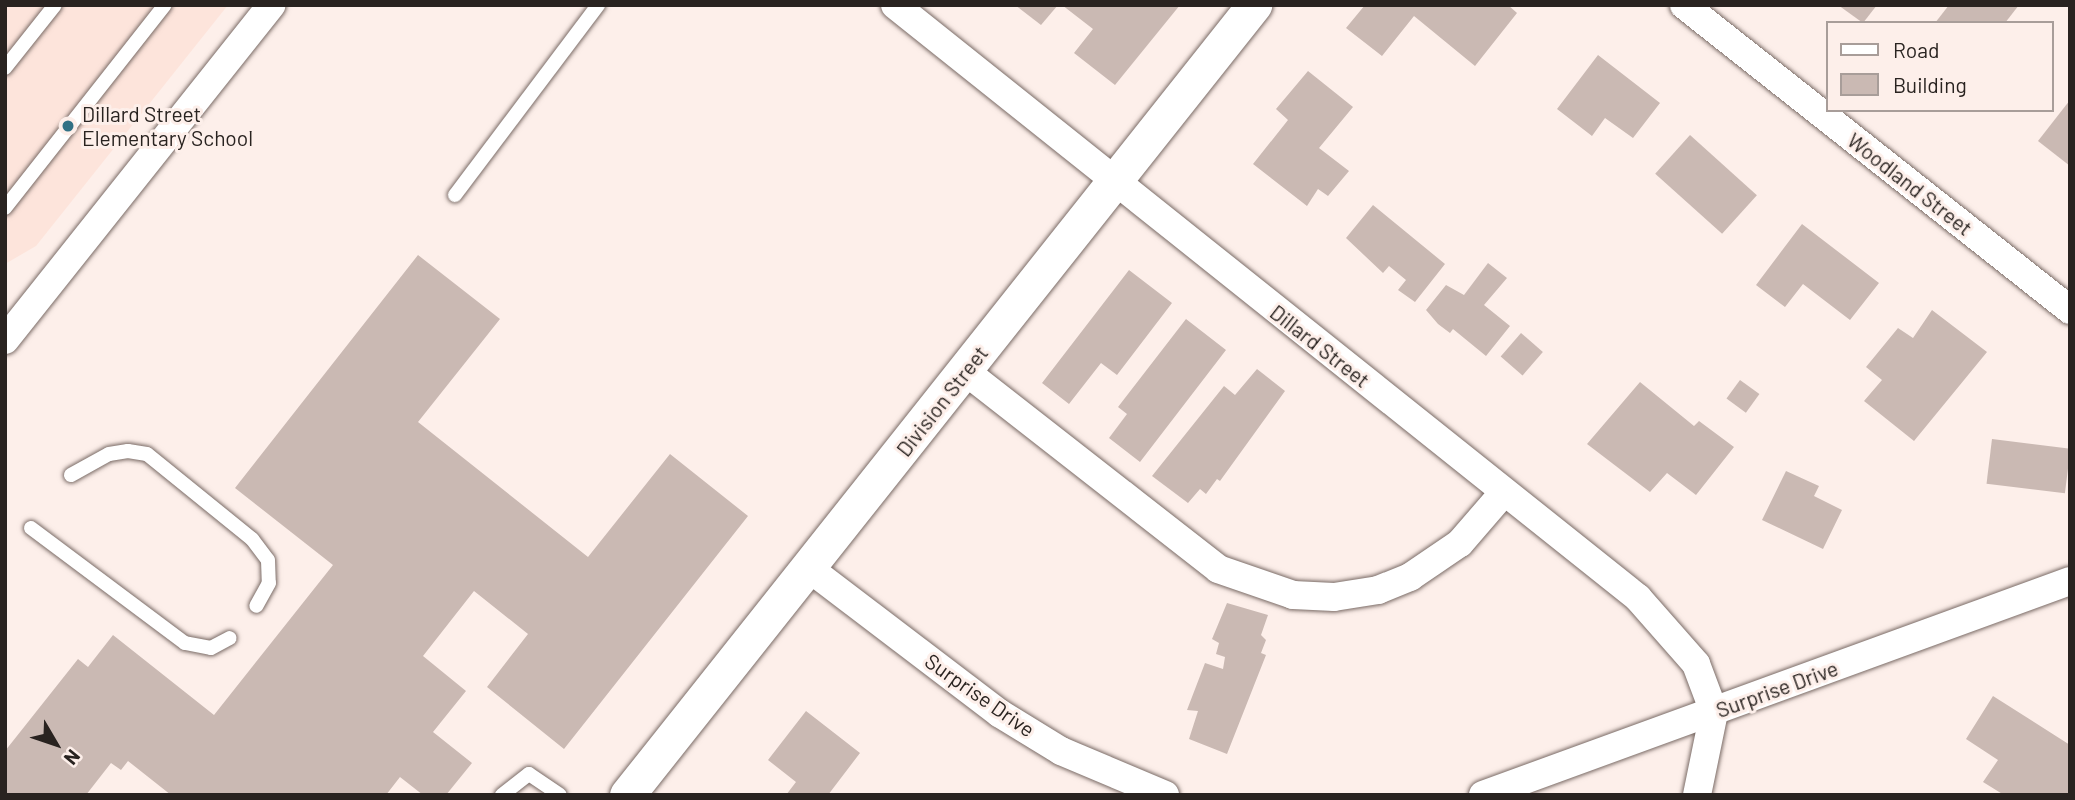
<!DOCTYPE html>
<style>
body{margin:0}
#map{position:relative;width:2075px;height:800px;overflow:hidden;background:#fdefea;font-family:Barlow,sans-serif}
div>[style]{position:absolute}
.built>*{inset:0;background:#fde4db}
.building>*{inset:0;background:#cab9b3;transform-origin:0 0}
.roads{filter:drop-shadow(0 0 2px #7a6b66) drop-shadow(0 0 2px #7a6b66)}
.service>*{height:14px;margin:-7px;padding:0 7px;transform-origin:7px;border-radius:7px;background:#fff}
.minor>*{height:28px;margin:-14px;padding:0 14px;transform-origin:14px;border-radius:14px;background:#fff}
.tertiary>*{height:35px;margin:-17.5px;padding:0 17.5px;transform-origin:17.5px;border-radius:17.5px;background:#fff}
.dots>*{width:19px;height:19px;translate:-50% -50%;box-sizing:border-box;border:4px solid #fdefea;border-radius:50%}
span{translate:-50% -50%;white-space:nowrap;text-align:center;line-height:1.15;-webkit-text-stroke:6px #fdefea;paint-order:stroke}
.poi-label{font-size:21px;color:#292320}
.left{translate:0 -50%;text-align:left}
.street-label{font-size:21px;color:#292320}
.frame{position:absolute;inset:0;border:7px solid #292320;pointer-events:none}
.legend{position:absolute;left:1826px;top:21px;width:228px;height:91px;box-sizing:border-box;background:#fdefea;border:2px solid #a89d99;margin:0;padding:9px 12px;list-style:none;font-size:21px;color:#292320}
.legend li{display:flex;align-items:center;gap:14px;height:35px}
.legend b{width:35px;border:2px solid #a89d99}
.north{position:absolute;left:21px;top:709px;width:70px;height:70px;-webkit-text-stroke:5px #fdefea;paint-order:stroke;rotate:129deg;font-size:19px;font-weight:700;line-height:28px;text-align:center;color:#292320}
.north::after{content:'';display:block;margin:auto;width:24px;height:32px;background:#292320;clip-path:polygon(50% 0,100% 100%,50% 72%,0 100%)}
</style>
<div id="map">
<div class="built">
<i style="clip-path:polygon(5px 5px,228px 5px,36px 246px,5px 264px)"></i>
</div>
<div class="building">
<i style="clip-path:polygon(1015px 5px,1058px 5px,1041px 25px)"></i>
<i style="clip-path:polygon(1062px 5px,1180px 5px,1115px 85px,1074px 53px,1093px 29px)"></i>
<i style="clip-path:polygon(1365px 5px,1508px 5px,1517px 13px,1475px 66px,1414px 16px,1382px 56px,1346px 28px)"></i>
<i style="clip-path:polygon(1838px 5px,1877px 5px,1863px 23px)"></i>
<i style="clip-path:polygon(1949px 5px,2019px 5px,2005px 23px,1935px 23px)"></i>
<i style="clip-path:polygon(1598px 55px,1660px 103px,1633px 138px,1605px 118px,1592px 136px,1557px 109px)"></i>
<i style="clip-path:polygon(1308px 71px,1353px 107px,1319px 148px,1349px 171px,1328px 196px,1318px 189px,1307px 206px,1253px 164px,1288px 120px,1276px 109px)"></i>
<i style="clip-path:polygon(2070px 100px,2070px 166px,2038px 141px)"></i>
<i style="left:1690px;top:135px;width:90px;height:52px;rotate:42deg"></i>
<i style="clip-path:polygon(1373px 205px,1445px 264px,1415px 302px,1398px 290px,1406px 280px,1389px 266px,1383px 273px,1346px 238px)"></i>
<i style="clip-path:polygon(1802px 224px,1879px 283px,1850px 320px,1803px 284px,1785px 307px,1756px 285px)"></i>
<i style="clip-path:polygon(418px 255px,500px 319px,418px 422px,588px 557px,670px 454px,748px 516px,564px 749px,487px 687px,528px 634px,474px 591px,423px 656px,466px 691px,433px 732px,472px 763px,446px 795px,423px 795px,400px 777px,386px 795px,171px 795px,128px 761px,121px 770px,111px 763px,86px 795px,5px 795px,5px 751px,78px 659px,88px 667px,113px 635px,214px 715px,333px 565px,235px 488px)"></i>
<i style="clip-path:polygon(1488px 263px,1507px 278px,1484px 305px,1510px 326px,1486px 356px,1453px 329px,1450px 333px,1438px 324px,1426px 310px,1446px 285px,1464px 295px)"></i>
<i style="clip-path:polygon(1129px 270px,1172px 303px,1117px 375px,1101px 363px,1069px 404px,1042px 383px)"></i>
<i style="clip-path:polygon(1932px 310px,1987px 352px,1914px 441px,1864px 401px,1882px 380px,1866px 367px,1898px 328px,1913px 338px)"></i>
<i style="clip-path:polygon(1186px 319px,1226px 350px,1140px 462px,1109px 438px,1127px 414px,1118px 407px)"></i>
<i style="left:1521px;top:333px;width:29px;height:31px;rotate:41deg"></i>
<i style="clip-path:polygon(1257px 369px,1285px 391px,1220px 481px,1217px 479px,1206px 494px,1200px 489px,1188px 503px,1152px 476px,1224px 386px,1235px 395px)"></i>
<i style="left:1740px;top:380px;width:24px;height:23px;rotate:36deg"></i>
<i style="clip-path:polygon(1640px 382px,1694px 426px,1699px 421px,1734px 447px,1696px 495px,1667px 473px,1650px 492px,1587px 444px)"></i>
<i style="left:1992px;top:439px;width:79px;height:45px;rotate:7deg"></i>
<i style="clip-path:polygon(1786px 471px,1819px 486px,1814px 496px,1842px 510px,1823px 549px,1762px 520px)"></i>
<i style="clip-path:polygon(1227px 603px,1268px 615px,1261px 635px,1266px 640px,1261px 653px,1266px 655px,1227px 754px,1189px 739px,1198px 711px,1187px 710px,1205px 663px,1223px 669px,1225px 657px,1216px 654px,1219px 643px,1212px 639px)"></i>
<i style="clip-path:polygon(1993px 696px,2070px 745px,2070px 795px,2004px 795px,1983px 782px,1998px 760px,1966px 739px)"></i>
<i style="clip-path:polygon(806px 711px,860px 753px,828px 795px,786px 795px,796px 782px,768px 760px)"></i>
</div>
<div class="roads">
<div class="service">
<i style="left:5px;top:68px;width:80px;rotate:-51.6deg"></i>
<i style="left:455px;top:195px;width:238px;rotate:-53deg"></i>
<i style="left:5px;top:208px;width:258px;rotate:-51.8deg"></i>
<i style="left:71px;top:475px;width:43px;rotate:-28.9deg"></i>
<i style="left:109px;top:454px;width:19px;rotate:-9deg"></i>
<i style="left:128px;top:451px;width:19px;rotate:9deg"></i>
<i style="left:147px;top:454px;width:135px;rotate:39deg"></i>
<i style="left:252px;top:539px;width:26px;rotate:53deg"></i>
<i style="left:268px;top:560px;width:23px;rotate:88deg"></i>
<i style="left:269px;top:583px;width:26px;rotate:119deg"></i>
<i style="left:31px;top:528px;width:192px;rotate:36.8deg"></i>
<i style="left:185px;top:643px;width:26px;rotate:11deg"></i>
<i style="left:211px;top:648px;width:21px;rotate:-28deg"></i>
<i style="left:502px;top:795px;width:34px;rotate:-38deg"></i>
<i style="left:529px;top:774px;width:37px;rotate:34deg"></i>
</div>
<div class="minor">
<i style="left:895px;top:5px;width:951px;rotate:38.59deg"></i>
<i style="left:1638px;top:598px;width:88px;rotate:48.7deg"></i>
<i style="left:1696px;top:664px;width:51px;rotate:69.4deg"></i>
<i style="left:1684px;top:5px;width:492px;rotate:38.3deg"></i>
<i style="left:5px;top:340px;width:428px;rotate:-51.5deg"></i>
<i style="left:965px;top:371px;width:321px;rotate:38deg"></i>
<i style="left:1218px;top:569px;width:79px;rotate:19.1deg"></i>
<i style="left:1293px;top:595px;width:41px;rotate:2.8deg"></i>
<i style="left:1334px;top:597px;width:45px;rotate:-9deg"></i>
<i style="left:1378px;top:590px;width:35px;rotate:-22deg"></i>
<i style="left:1410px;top:577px;width:60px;rotate:-34.2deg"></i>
<i style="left:1460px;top:543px;width:67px;rotate:-49.2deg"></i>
<i style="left:810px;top:569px;width:238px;rotate:37.3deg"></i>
<i style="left:999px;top:713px;width:73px;rotate:31.5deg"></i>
<i style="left:1061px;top:751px;width:113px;rotate:22.9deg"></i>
<i style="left:1483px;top:795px;width:625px;rotate:-20.03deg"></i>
<i style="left:1697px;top:795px;width:85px;rotate:-78.4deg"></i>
</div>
<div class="tertiary">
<i style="left:627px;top:795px;width:1009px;rotate:-51.56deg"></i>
</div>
</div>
<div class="dots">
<i style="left:68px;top:126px;background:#317185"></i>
</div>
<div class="poi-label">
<span class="left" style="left:82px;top:126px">Dillard Street<br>Elementary School</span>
</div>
<div class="street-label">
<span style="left:1910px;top:184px;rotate:38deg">Woodland Street</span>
<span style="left:1320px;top:346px;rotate:38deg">Dillard Street</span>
<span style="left:942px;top:401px;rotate:-52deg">Division Street</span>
<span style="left:1777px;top:689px;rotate:-20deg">Surprise Drive</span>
<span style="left:980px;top:695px;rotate:35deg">Surprise Drive</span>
</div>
<div class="frame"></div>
<ul class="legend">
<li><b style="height:9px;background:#fff"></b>Road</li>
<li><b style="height:19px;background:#cab9b3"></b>Building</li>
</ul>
<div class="north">N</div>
</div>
